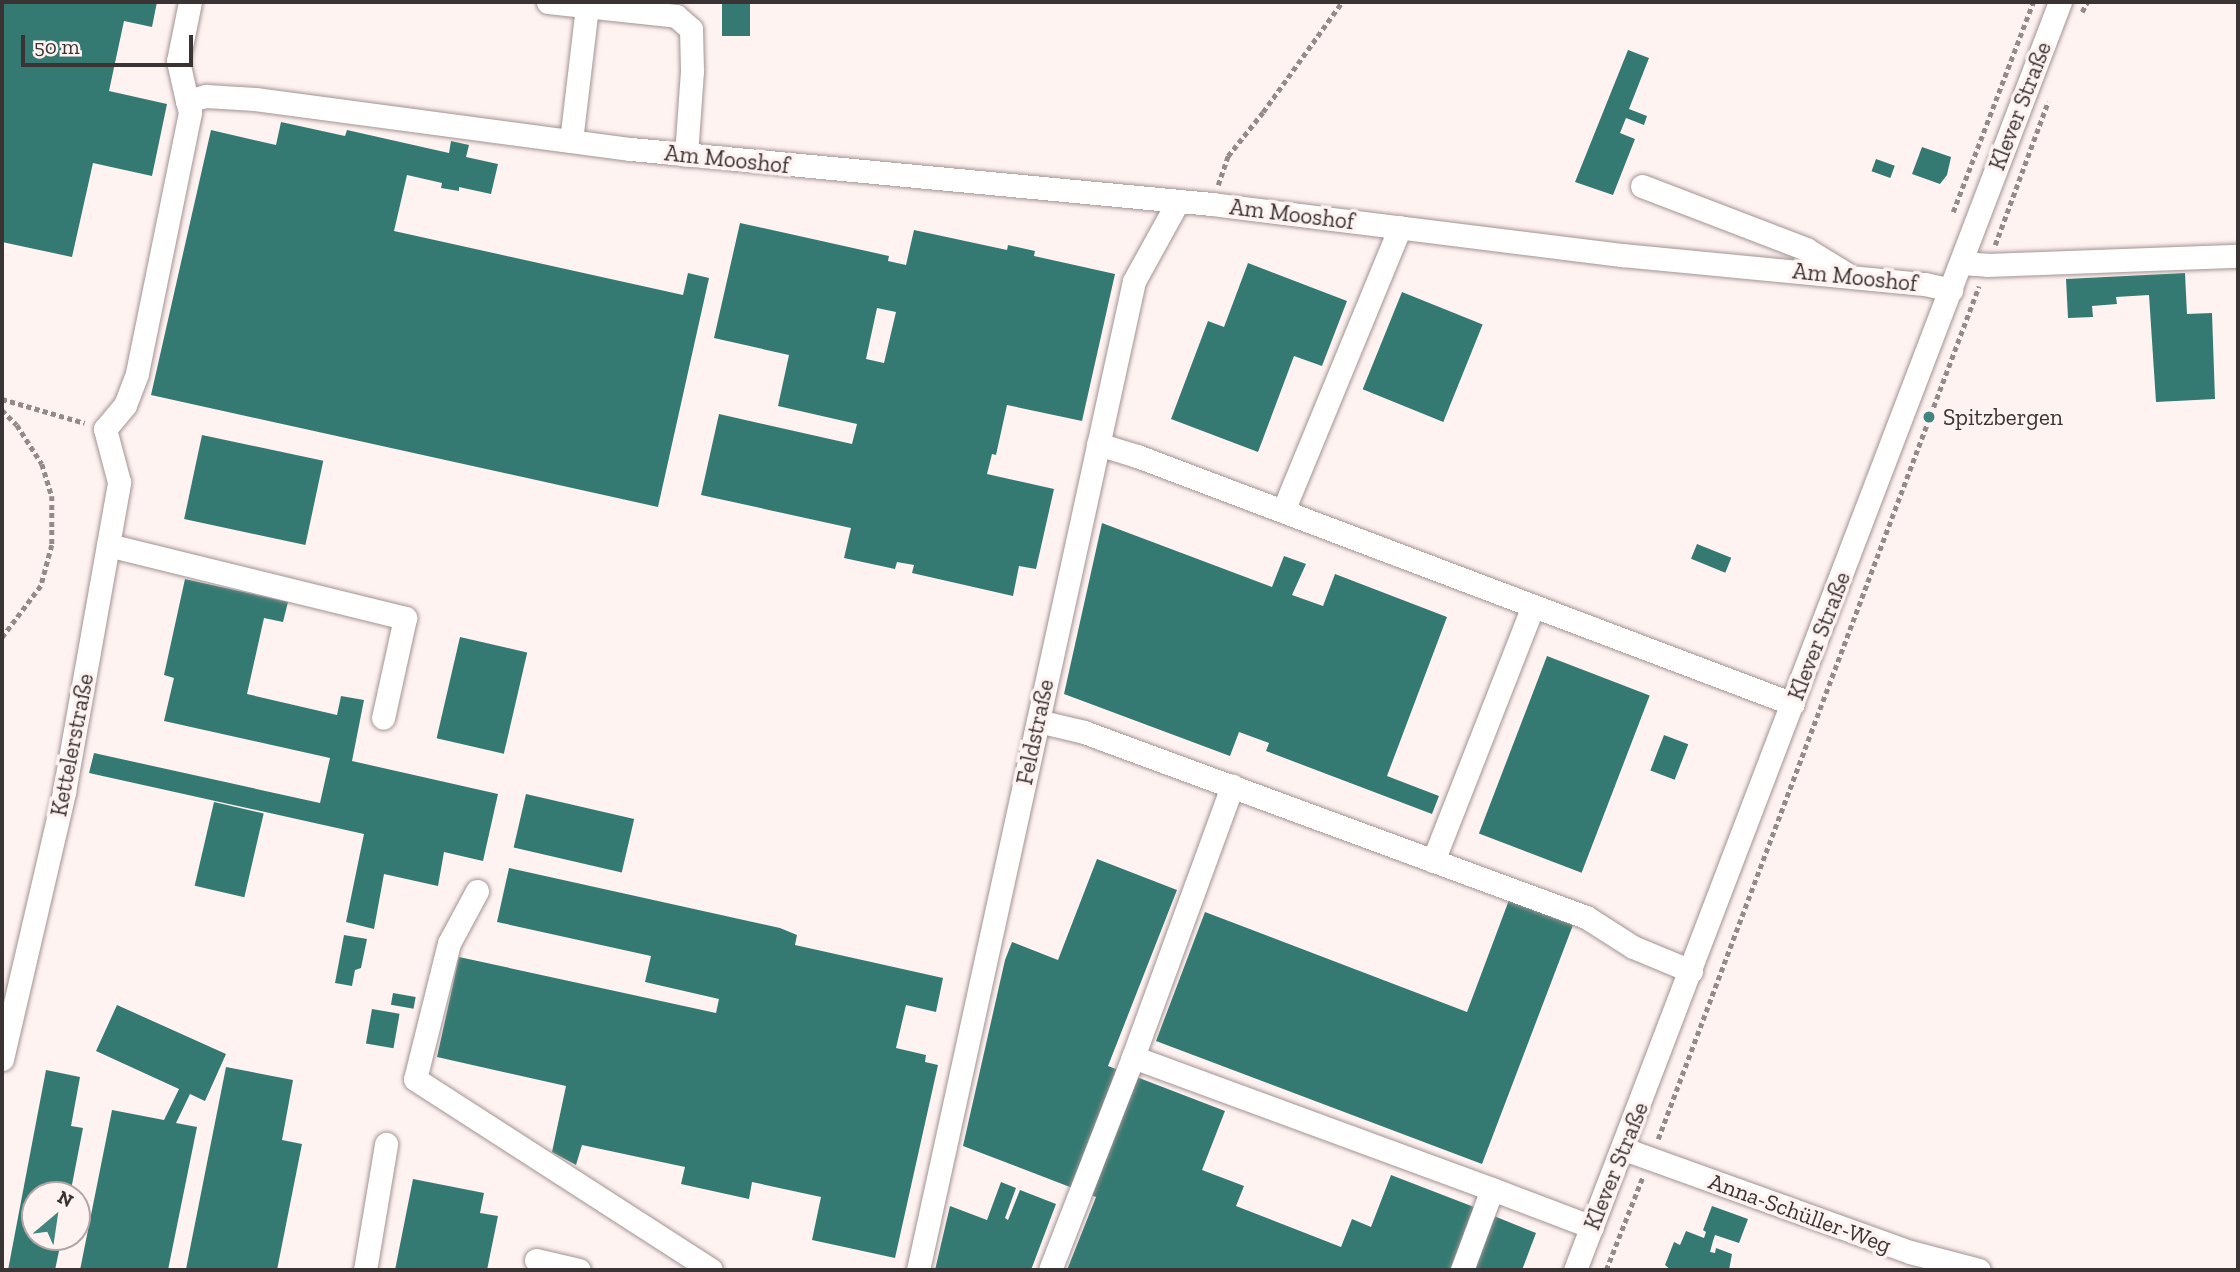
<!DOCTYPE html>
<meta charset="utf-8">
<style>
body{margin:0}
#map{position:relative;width:2240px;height:1272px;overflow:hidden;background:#fff3f2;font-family:"Zilla Slab",serif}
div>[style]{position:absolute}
.building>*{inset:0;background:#357a72;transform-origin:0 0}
.path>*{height:4.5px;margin-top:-2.25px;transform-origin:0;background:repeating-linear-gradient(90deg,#938a8a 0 5px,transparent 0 8.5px)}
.roads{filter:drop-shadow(0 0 2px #a29393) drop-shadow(0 0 2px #a29393)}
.minor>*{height:23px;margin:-11.5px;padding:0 11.5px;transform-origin:11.5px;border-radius:11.5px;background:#fff}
.dots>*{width:19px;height:19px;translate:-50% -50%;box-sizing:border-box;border:4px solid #fff3f2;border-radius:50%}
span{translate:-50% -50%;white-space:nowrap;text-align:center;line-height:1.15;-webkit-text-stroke:7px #fff3f2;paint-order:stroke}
.street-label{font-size:23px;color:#393333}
.poi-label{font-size:23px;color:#393333}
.left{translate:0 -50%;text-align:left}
.frame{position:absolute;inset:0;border:4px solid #393333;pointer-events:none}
.north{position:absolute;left:21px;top:1181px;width:70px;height:70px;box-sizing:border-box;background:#fff3f2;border:2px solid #b0a6a6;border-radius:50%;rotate:29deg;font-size:19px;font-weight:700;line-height:28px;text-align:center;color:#393333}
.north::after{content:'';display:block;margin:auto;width:24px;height:32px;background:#40867e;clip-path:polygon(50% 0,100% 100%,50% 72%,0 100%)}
.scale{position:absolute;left:21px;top:35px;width:172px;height:32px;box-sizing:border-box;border:4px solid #393333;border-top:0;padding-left:9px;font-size:21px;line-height:24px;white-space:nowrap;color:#393333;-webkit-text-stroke:5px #fff3f2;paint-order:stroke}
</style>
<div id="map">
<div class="building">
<i style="clip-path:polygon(2px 2px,157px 2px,152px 27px,124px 21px,109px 91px,167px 104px,152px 176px,93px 163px,72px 257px,2px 242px)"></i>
<i style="left:722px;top:2px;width:28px;height:34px"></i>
<i style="clip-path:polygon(1628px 50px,1649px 58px,1629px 109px,1647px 116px,1644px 125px,1626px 118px,1620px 133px,1635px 139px,1613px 195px,1575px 182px)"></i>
<i style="clip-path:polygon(281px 122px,345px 136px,347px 130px,449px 153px,451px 141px,469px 145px,466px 157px,498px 164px,491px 194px,459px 187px,459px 191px,441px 188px,442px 183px,407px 175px,394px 231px,683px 295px,688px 273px,709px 278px,658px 507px,151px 395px,211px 130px,276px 145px)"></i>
<i style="clip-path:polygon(1922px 147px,1951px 157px,1947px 175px,1940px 184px,1912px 174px)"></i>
<i style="left:1876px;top:159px;width:20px;height:13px;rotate:20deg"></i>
<i style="clip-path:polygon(evenodd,740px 223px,889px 256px,888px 261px,906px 265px,914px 230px,1007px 250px,1008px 245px,1035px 251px,1034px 256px,1115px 274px,1082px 421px,1007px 405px,996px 455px,992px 454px,987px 474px,1054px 489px,1036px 569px,1019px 566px,1013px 596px,912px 573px,914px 565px,897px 562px,895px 569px,844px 558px,851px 528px,701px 495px,719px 414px,852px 444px,857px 424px,778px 406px,789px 355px,714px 338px,740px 223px,877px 308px,896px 312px,884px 363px,866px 359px,877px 308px)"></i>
<i style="clip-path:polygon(1248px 263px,1347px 301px,1322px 366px,1294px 356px,1258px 452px,1171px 419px,1208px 321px,1224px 327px)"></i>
<i style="clip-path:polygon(2185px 273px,2187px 314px,2212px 313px,2215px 399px,2156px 402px,2149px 295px,2116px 297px,2117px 304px,2092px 306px,2093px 317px,2068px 318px,2066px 279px)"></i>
<i style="left:1402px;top:292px;width:87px;height:105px;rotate:22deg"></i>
<i style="left:202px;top:435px;width:124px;height:86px;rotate:12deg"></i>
<i style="clip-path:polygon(1102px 523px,1272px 587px,1284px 556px,1306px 564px,1292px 595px,1323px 606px,1335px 574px,1447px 617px,1387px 776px,1439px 796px,1432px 814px,1266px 751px,1269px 743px,1239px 732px,1230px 756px,1064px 694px)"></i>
<i style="left:1697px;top:544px;width:37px;height:16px;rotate:22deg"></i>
<i style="clip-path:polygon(185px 579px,288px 602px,283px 622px,264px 618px,247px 694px,337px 715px,341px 696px,364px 700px,352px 761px,498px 794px,483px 861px,444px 852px,438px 886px,384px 874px,374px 929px,346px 922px,364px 834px,89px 773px,94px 753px,320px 803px,330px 758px,164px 721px,174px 678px,164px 675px)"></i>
<i style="left:460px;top:637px;width:69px;height:104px;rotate:13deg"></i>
<i style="left:1547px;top:656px;width:110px;height:190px;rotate:21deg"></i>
<i style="left:1664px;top:735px;width:26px;height:38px;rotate:21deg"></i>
<i style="left:526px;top:794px;width:111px;height:55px;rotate:13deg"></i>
<i style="left:214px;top:802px;width:51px;height:86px;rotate:13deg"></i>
<i style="clip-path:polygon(1097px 859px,1177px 890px,1108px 1066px,1225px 1111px,1202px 1170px,1244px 1186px,1236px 1206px,1341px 1247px,1352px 1219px,1371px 1227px,1391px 1175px,1474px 1207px,1450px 1270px,1067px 1270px,1096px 1197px,963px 1146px,1005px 960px,1012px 942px,1058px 960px)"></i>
<i style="clip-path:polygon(509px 868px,780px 928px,797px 935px,795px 945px,943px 978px,936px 1012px,906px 1005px,896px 1048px,926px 1055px,925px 1062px,938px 1065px,895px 1258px,812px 1240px,821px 1197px,752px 1182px,749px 1199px,681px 1184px,685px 1167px,582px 1145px,576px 1165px,552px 1152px,566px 1086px,437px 1057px,459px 957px,716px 1013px,719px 999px,645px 982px,651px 956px,497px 922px)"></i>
<i style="clip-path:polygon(1509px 900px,1573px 925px,1482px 1164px,1156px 1041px,1205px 912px,1467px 1012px)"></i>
<i style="clip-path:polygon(344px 935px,367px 939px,361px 968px,355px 970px,352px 986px,335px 983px)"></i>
<i style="left:393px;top:993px;width:23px;height:12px;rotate:10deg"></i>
<i style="clip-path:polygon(117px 1005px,226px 1054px,205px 1101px,190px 1094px,176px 1123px,197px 1127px,168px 1270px,80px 1270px,112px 1110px,164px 1120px,179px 1089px,96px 1051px)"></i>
<i style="left:372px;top:1009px;width:28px;height:35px;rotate:10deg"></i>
<i style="clip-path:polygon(226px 1067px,293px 1080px,282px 1140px,302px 1144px,277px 1270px,186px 1269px)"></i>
<i style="clip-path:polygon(46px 1070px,80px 1077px,71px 1126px,83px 1128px,70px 1195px,35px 1195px,35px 1237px,62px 1237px,55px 1270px,8px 1270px)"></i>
<i style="clip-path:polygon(413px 1179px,484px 1193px,480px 1213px,498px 1216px,487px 1270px,395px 1270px)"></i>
<i style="clip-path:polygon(1001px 1182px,1016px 1188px,1005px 1218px,1008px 1220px,1020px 1190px,1056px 1204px,1031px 1270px,935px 1270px,950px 1206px,987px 1220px)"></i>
<i style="clip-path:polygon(1712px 1206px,1748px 1219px,1739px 1243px,1715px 1235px,1713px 1241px,1710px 1252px,1715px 1253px,1716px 1248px,1732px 1254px,1729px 1270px,1671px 1270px,1665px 1265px,1674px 1242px,1680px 1245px,1686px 1231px,1704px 1238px,1706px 1232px,1703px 1230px)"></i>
<i style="clip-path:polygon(1494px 1216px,1536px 1233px,1522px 1270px,1473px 1270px)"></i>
</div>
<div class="path">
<i style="left:2082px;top:12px;width:11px;rotate:-63deg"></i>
<i style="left:1218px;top:185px;width:31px;rotate:-71deg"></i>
<i style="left:1228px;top:156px;width:56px;rotate:-51.5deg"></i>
<i style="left:1263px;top:112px;width:135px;rotate:-54.3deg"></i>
<i style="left:1953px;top:212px;width:225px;rotate:-69.1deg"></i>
<i style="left:1995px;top:245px;width:153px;rotate:-69.7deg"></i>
<i style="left:2px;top:399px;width:86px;rotate:16.1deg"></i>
<i style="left:2px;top:410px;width:21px;rotate:45deg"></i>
<i style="left:17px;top:425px;width:46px;rotate:57.3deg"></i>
<i style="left:42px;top:464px;width:34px;rotate:73deg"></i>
<i style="left:52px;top:496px;width:49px;rotate:90deg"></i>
<i style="left:52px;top:545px;width:42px;rotate:105deg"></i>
<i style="left:41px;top:586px;width:65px;rotate:126.9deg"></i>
<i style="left:1658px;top:1139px;width:911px;rotate:-69.38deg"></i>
<i style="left:1606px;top:1270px;width:101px;rotate:-68.5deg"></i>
</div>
<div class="roads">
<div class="minor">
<i style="left:548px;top:2px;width:129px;rotate:6.2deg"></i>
<i style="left:676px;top:16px;width:20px;rotate:41deg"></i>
<i style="left:691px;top:29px;width:42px;rotate:88.6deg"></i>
<i style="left:692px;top:71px;width:84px;rotate:94.1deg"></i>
<i style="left:187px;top:101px;width:41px;rotate:-102.7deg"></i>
<i style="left:178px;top:61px;width:60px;rotate:-78.5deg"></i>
<i style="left:571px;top:141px;width:136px;rotate:-83.2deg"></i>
<i style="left:1642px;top:186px;width:176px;rotate:21deg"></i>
<i style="left:1806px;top:249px;width:46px;rotate:31.6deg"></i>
<i style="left:1961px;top:263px;width:26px;rotate:4deg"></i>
<i style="left:1987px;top:265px;width:251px;rotate:-2.1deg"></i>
<i style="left:1098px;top:444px;width:41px;rotate:17.1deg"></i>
<i style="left:1137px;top:456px;width:701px;rotate:20.71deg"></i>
<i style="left:1283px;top:511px;width:307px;rotate:-67.6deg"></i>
<i style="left:108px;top:545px;width:306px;rotate:13.8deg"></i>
<i style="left:405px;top:618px;width:102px;rotate:102.4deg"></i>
<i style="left:1038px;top:721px;width:47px;rotate:13.4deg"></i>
<i style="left:1084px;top:732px;width:535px;rotate:20.23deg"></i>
<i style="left:1586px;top:917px;width:56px;rotate:32.6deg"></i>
<i style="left:1633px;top:947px;width:63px;rotate:22.5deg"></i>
<i style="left:1433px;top:861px;width:274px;rotate:-68.6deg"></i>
<i style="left:477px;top:891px;width:59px;rotate:118.3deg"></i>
<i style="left:449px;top:943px;width:140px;rotate:104deg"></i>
<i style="left:415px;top:1079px;width:352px;rotate:32.8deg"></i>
<i style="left:1133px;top:1057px;width:382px;rotate:20.2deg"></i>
<i style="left:1492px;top:1189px;width:86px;rotate:110.3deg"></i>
<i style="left:2px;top:1059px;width:274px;rotate:-76.9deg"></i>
<i style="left:64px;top:792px;width:315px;rotate:-79.9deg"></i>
<i style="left:119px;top:482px;width:55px;rotate:-104.8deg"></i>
<i style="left:105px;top:429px;width:31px;rotate:-50deg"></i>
<i style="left:125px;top:405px;width:34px;rotate:-69deg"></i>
<i style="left:137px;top:373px;width:266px;rotate:-78.5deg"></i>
<i style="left:190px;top:112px;width:11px;rotate:-105deg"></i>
<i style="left:187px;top:101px;width:20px;rotate:-15deg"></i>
<i style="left:206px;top:96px;width:49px;rotate:3.5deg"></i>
<i style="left:255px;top:99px;width:379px;rotate:7.6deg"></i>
<i style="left:631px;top:149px;width:584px;rotate:5.41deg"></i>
<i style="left:1212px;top:204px;width:413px;rotate:7.1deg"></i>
<i style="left:1622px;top:255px;width:304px;rotate:5.5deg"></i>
<i style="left:1925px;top:284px;width:27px;rotate:13deg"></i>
<i style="left:1624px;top:1149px;width:304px;rotate:19.8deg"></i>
<i style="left:1910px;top:1252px;width:71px;rotate:14.6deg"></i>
<i style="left:1492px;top:1189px;width:107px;rotate:20.8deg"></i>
<i style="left:536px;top:1260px;width:44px;rotate:13.1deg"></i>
<i style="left:365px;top:1270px;width:128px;rotate:-80.5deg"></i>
<i style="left:918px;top:1270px;width:1012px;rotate:-77.68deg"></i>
<i style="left:1134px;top:281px;width:89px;rotate:-61.1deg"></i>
<i style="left:1050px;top:1270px;width:229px;rotate:-68.7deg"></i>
<i style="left:1133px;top:1057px;width:289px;rotate:-69.9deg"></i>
<i style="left:1575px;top:1270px;width:1358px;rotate:-69.07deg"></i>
</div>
</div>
<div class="dots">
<i style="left:1929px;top:417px;background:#40867e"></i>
</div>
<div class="street-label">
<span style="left:2020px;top:106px;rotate:-69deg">Klever Straße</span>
<span style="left:727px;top:159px;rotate:6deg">Am Mooshof</span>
<span style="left:1292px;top:214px;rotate:7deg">Am Mooshof</span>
<span style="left:1855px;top:277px;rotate:6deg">Am Mooshof</span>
<span style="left:1819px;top:636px;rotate:-69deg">Klever Straße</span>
<span style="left:1035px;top:732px;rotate:-78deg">Feldstraße</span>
<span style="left:72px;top:745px;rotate:-79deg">Kettelerstraße</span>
<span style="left:1616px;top:1166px;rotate:-68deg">Klever Straße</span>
<span style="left:1800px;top:1213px;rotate:20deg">Anna-Schüller-Weg</span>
</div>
<div class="poi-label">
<span class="left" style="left:1943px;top:417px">Spitzbergen</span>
</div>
<div class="frame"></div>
<div class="north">N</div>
<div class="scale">50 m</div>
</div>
